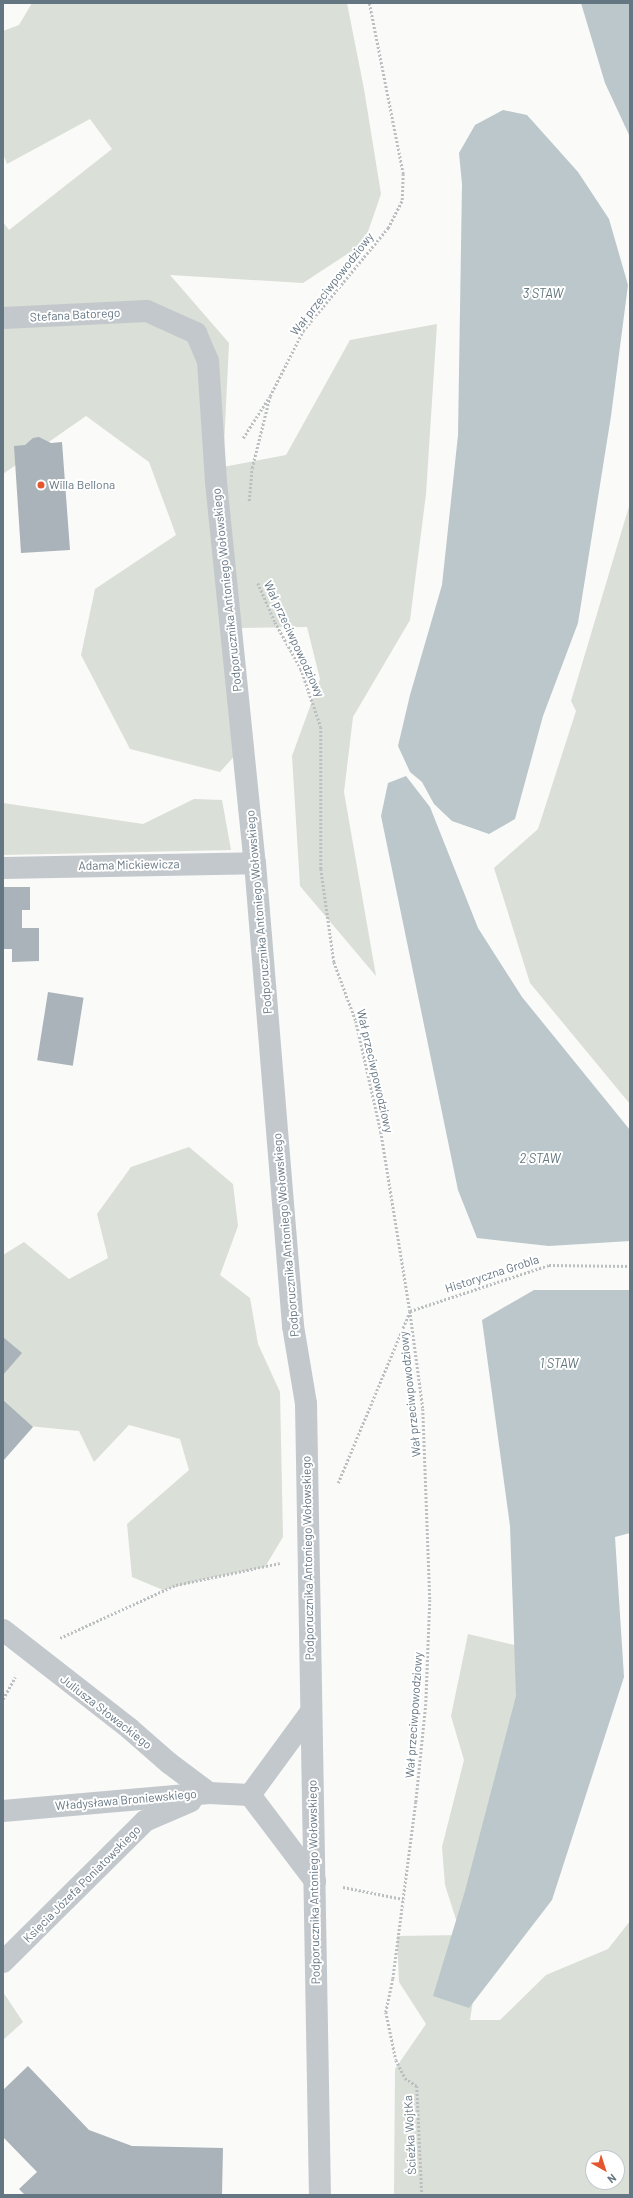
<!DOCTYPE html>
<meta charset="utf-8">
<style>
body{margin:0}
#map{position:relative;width:633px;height:2198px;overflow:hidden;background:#fafaf8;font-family:Barlow,sans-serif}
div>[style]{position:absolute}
.green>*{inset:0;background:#dadfd7}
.water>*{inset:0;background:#bbc7cb}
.building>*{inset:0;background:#aab3b9;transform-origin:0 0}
.path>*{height:2.5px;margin-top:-1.25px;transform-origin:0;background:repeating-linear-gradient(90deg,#bbbfc2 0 2px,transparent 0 4px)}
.minor>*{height:22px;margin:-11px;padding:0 11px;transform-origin:11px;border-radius:11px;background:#c3c8cc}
.dots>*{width:11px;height:11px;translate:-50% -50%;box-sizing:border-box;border:2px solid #fff;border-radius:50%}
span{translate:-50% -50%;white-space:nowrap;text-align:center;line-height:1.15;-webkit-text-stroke:4px #fff;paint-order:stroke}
.street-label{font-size:12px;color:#657683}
.poi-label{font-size:12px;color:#657683}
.left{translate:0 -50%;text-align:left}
.water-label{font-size:13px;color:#60757c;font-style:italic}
.frame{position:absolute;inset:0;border:4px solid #657683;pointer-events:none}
.north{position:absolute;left:585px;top:2150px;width:40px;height:40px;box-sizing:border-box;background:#fff;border:1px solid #c1c8cd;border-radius:50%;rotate:141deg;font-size:11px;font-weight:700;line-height:16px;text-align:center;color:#657683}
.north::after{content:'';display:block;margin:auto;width:14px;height:18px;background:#e4572e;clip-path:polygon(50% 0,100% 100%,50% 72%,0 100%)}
</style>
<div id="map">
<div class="green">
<i style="clip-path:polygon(32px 3px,347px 3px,364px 89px,381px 194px,364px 243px,303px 283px,170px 275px,229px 343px,223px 467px,286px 455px,350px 340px,437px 324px,426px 494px,410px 620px,353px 717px,344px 792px,376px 976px,300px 886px,292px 756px,320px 679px,307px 627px,236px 628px,239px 751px,220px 772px,130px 749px,81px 655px,95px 589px,176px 535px,149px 462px,86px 416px,3px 474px,3px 222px,9px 230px,112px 149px,90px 119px,7px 164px,3px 154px,3px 31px,19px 25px)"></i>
<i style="clip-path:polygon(630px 503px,630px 1104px,530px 983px,494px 868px,538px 829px,576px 711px,571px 701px)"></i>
<i style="clip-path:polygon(194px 799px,222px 800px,231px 850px,3px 855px,3px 803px,143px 824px)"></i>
<i style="clip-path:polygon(189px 1147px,233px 1184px,238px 1226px,220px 1275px,250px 1298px,258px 1344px,280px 1392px,283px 1537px,265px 1567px,210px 1578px,163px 1590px,132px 1577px,127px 1524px,189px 1470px,180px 1439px,129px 1425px,94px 1462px,79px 1431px,18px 1425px,3px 1422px,3px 1255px,24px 1242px,69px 1279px,108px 1258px,97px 1214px,131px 1167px)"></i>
<i style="clip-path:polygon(evenodd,468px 1634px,544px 1652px,489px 1899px,470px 2020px,500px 2020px,546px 1975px,608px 1949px,630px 1921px,630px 2195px,394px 2195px,395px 2069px,426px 2024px,399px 1982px,397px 1936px,461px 1935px,445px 1885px,442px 1847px,464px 1760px,451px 1716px,468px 1634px,593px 2158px,617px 2158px,617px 2182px,593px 2182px,593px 2158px)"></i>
<i style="clip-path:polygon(3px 1992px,23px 2022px,3px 2040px)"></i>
</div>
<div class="water">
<i style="clip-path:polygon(581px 3px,630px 3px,630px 137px,605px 83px)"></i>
<i style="clip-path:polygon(503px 110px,527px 115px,578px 172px,609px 219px,628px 285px,611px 416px,578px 623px,543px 716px,515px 819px,489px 834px,452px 821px,434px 804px,422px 782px,410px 772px,398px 746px,410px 695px,442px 585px,458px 435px,462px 184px,459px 153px,475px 125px)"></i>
<i style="clip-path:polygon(406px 776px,430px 807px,478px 928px,522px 997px,630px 1130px,630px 1241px,549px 1246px,477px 1238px,458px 1190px,381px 816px,388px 783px)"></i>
<i style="clip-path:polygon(534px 1290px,630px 1290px,630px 1533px,615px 1537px,624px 1677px,552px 1900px,469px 2008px,433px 1996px,465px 1891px,516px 1696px,510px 1526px,482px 1320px)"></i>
</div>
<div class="building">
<i style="clip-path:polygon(39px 437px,51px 443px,62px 442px,70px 550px,21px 553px,14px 446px,25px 445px,33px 438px)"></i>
<i style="clip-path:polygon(3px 887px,30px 887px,30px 910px,22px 910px,22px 928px,39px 928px,39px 961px,12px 962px,12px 949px,3px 949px)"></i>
<i style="left:48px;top:992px;width:36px;height:69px;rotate:9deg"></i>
<i style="clip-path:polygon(3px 1337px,22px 1353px,3px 1375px)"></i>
<i style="clip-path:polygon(3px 1400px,33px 1427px,3px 1461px)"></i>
<i style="clip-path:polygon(28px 2066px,89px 2130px,132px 2146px,223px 2148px,222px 2195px,25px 2195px,19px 2189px,37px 2172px,3px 2137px,3px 2090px)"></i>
</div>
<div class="path">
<i style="left:243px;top:438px;width:46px;rotate:-57.3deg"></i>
<i style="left:249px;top:501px;width:33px;rotate:-85deg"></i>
<i style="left:252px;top:468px;width:74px;rotate:-76deg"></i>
<i style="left:270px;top:396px;width:73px;rotate:-63.1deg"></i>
<i style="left:303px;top:331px;width:134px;rotate:-50.5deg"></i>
<i style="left:388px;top:228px;width:31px;rotate:-63deg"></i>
<i style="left:402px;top:200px;width:26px;rotate:-88deg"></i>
<i style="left:403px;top:174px;width:174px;rotate:-101.2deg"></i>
<i style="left:258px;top:583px;width:43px;rotate:66.4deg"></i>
<i style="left:275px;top:622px;width:54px;rotate:61deg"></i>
<i style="left:301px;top:669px;width:61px;rotate:71deg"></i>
<i style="left:321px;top:727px;width:142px;rotate:90deg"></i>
<i style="left:321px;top:869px;width:94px;rotate:82deg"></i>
<i style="left:334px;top:962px;width:63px;rotate:69.6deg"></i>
<i style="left:356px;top:1021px;width:114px;rotate:77.3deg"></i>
<i style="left:381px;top:1132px;width:181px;rotate:80.8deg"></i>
<i style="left:410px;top:1311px;width:99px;rotate:82.4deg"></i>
<i style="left:423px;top:1409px;width:191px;rotate:87.9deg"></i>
<i style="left:430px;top:1600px;width:104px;rotate:92.2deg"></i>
<i style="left:426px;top:1704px;width:99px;rotate:95.8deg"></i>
<i style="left:416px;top:1802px;width:178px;rotate:97.4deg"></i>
<i style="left:393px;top:1979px;width:34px;rotate:102deg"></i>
<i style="left:386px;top:2012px;width:49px;rotate:78.2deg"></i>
<i style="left:396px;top:2060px;width:20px;rotate:63deg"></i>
<i style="left:405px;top:2078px;width:14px;rotate:34deg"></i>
<i style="left:417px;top:2086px;width:109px;rotate:87.4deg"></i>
<i style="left:338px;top:1483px;width:186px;rotate:-67.3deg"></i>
<i style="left:410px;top:1311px;width:146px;rotate:-18.3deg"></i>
<i style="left:549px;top:1265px;width:81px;rotate:0.7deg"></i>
<i style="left:60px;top:1638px;width:128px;rotate:-24.6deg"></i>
<i style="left:176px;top:1585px;width:106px;rotate:-11.9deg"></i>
<i style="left:3px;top:1699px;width:25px;rotate:-61deg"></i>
<i style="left:343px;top:1887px;width:61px;rotate:11.3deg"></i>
</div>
<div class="minor">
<i style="left:3px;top:318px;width:144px;rotate:-2.8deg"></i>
<i style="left:147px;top:311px;width:54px;rotate:24.2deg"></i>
<i style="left:196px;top:333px;width:30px;rotate:67deg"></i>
<i style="left:208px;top:361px;width:121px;rotate:86.2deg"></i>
<i style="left:216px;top:482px;width:383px;rotate:84.2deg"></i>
<i style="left:255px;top:863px;width:465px;rotate:85.3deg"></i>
<i style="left:293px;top:1326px;width:79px;rotate:80.5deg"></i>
<i style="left:306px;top:1404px;width:791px;rotate:88.99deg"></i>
<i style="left:3px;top:868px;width:252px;rotate:-1.1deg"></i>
<i style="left:3px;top:1630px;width:161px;rotate:37.9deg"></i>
<i style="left:130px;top:1729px;width:52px;rotate:41.1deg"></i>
<i style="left:169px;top:1763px;width:50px;rotate:36.9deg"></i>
<i style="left:250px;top:1795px;width:108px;rotate:52.9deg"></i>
<i style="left:3px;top:1811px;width:207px;rotate:-5deg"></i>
<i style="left:209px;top:1793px;width:41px;rotate:2.8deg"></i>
<i style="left:250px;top:1795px;width:102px;rotate:-53.8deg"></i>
<i style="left:3px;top:1962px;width:200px;rotate:-44.8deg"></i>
<i style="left:145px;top:1821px;width:50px;rotate:-23.5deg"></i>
</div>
<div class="dots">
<i style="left:41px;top:485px;background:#e4572e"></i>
</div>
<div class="street-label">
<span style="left:332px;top:284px;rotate:-52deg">Wał przeciwpowodziowy</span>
<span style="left:75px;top:315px;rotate:-3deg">Stefana Batorego</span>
<span style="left:227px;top:590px;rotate:-96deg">Podporucznika Antoniego Wołowskiego</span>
<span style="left:294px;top:639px;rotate:65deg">Wał przeciwpowodziowy</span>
<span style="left:129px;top:865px;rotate:-1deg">Adama Mickiewicza</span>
<span style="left:259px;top:912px;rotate:-95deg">Podporucznika Antoniego Wołowskiego</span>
<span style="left:375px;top:1071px;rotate:77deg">Wał przeciwpowodziowy</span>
<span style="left:286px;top:1235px;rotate:-95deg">Podporucznika Antoniego Wołowskiego</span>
<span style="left:492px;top:1274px;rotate:-18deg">Historyczna Grobla</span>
<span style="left:410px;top:1394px;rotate:-96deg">Wał przeciwpowodziowy</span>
<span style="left:308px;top:1558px;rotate:-91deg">Podporucznika Antoniego Wołowskiego</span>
<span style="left:106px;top:1712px;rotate:38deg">Juliusza Słowackiego</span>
<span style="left:414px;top:1715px;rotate:-86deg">Wał przeciwpowodziowy</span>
<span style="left:126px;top:1800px;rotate:-5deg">Władysława Broniewskiego</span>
<span style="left:314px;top:1882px;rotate:-91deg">Podporucznika Antoniego Wołowskiego</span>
<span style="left:82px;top:1884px;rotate:-45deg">Księcia Józefa Poniatowskiego</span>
<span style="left:410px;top:2135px;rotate:-93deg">Ścieżka WojtKa</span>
</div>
<div class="poi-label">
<span class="left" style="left:49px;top:485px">Willa Bellona</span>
</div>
<div class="water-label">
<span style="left:543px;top:293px">3 STAW</span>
<span style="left:540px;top:1158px">2 STAW</span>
<span style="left:559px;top:1363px">1 STAW</span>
</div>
<div class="frame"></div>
<div class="north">N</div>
</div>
